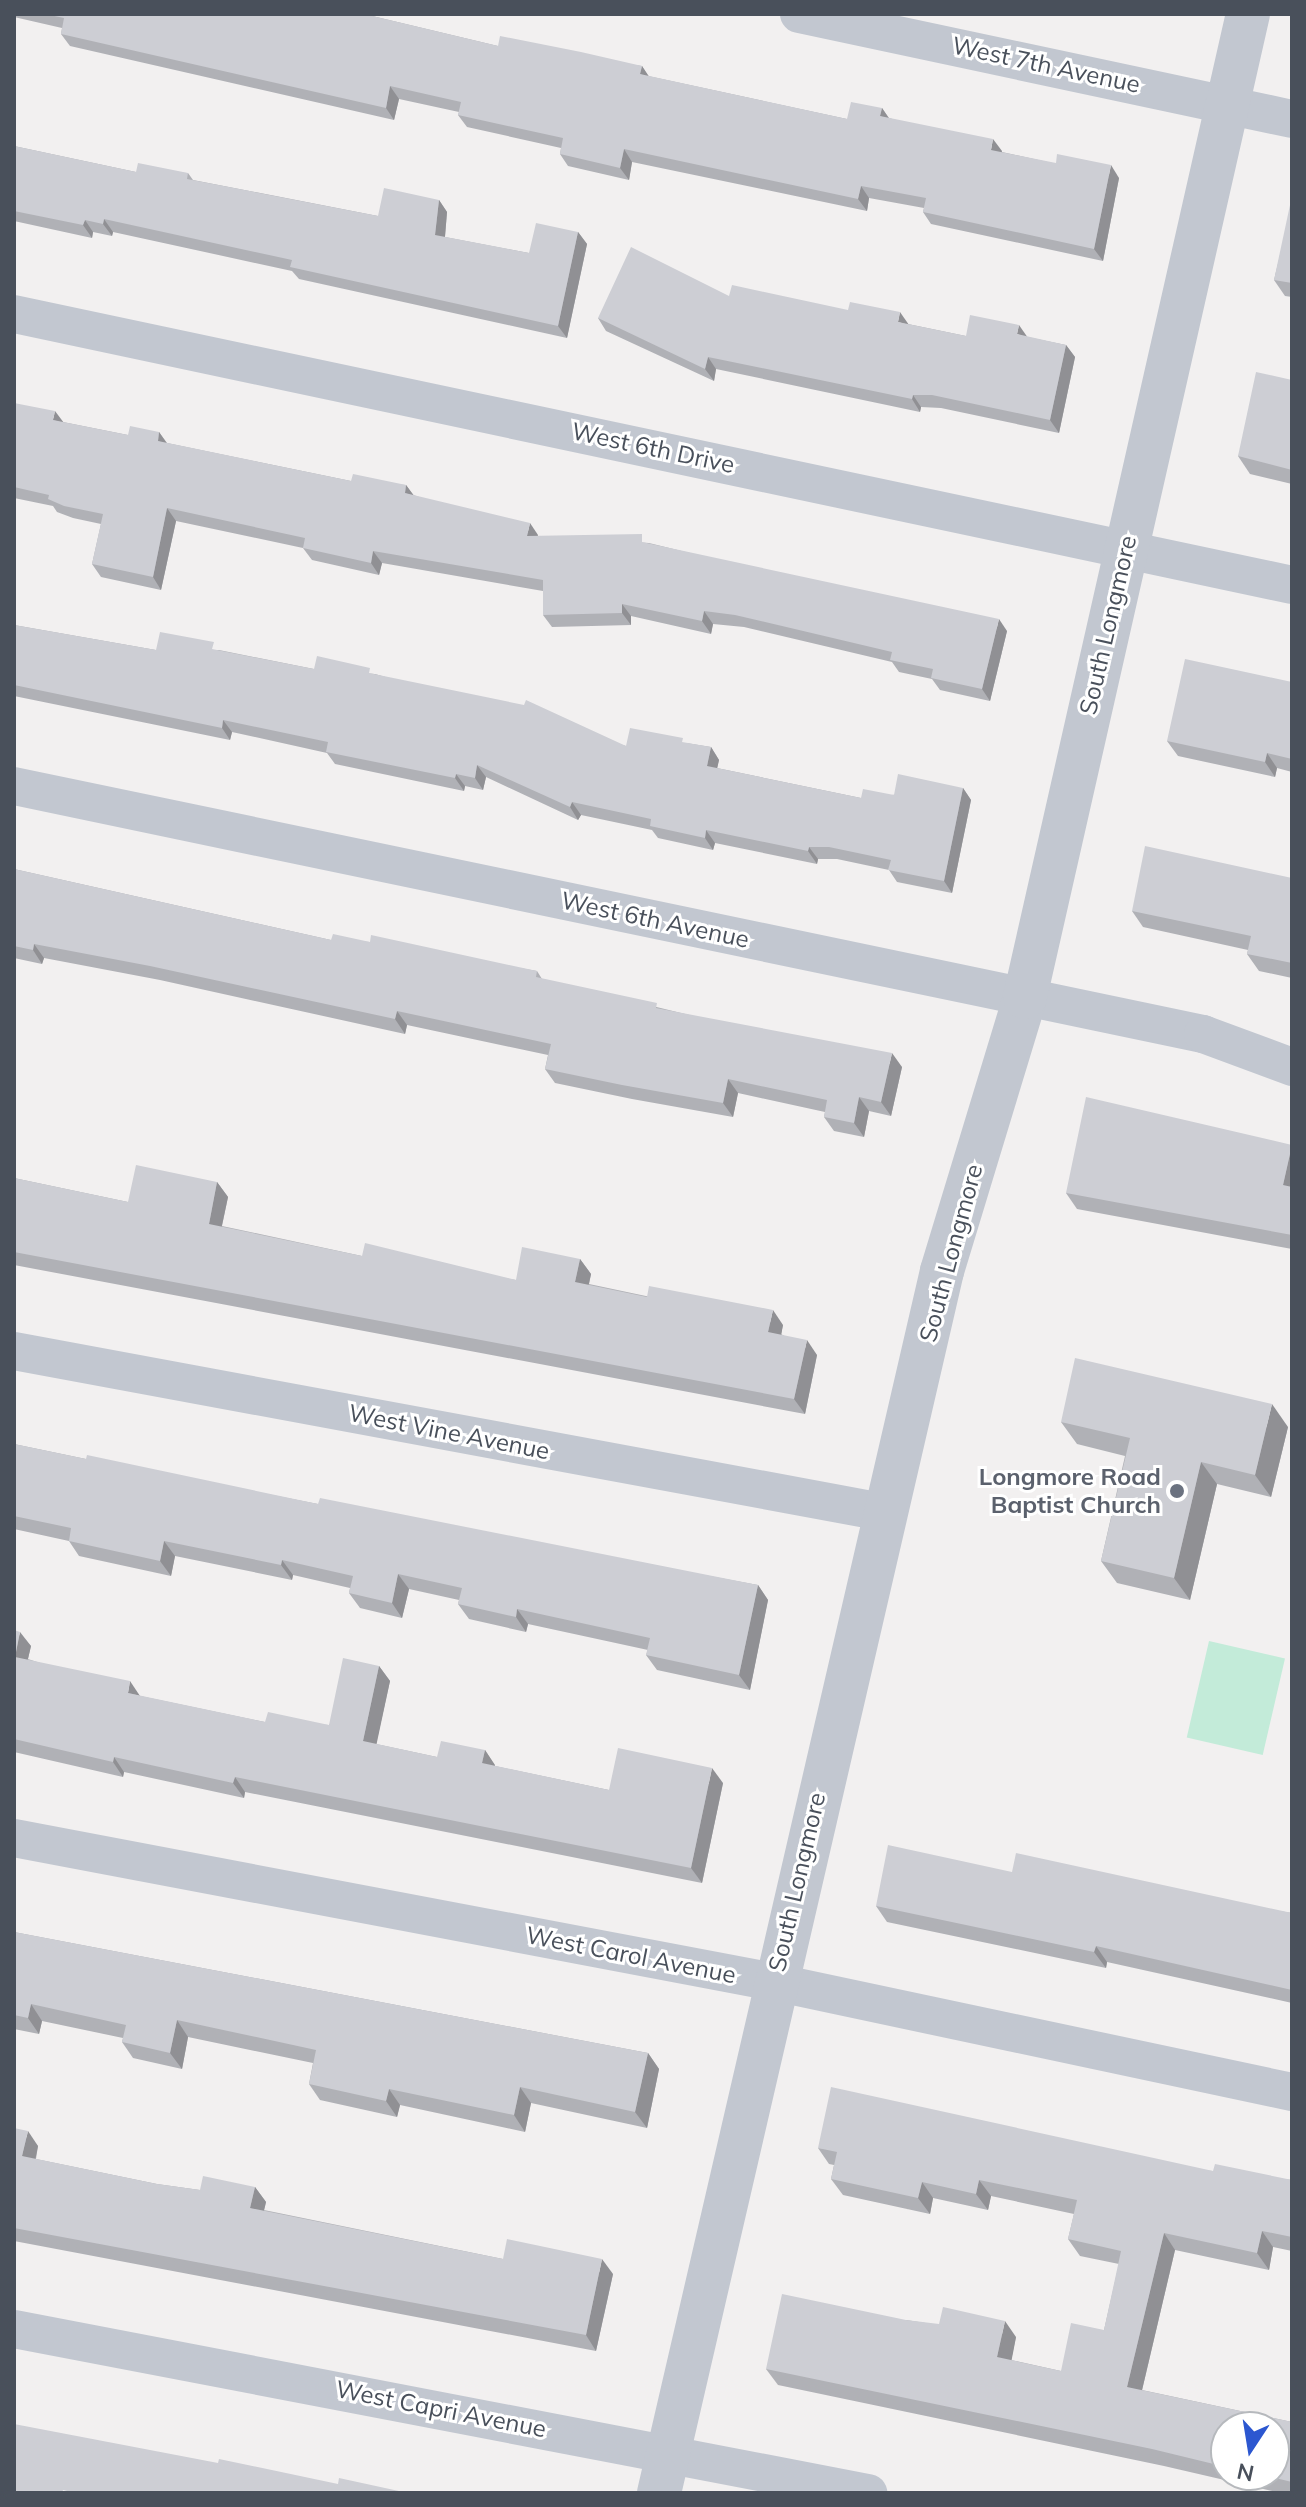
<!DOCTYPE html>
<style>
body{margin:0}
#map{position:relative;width:1306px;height:2507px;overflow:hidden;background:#f2f0f0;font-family:Mulish,sans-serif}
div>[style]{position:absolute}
.green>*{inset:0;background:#c3ebd9;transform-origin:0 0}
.minor>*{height:38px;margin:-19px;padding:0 19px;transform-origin:19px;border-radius:19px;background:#c2c7d0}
.tertiary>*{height:44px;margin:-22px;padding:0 22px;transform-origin:22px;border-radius:22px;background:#c2c7d0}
.wall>*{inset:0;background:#b0b1b6}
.shaded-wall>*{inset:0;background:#909094}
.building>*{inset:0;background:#cdced4}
.dots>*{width:22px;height:22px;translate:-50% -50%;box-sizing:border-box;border:4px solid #fff;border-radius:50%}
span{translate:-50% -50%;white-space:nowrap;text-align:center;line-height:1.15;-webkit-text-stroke:6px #fff;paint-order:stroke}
.street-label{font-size:24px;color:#49505b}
.worship-label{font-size:24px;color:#5b616d;font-weight:700}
.right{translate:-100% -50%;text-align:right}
.frame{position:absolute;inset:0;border:16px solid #49505b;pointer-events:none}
.north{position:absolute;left:1210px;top:2411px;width:80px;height:80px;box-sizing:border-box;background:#fff;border:2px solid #b6b9bd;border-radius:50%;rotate:192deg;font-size:22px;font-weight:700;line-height:32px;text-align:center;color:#49505b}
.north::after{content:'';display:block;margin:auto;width:28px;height:36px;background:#2c57d0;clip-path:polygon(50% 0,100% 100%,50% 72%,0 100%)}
</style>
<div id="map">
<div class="green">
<i style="left:1209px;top:1641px;width:78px;height:99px;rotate:13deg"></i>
</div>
<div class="minor">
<i style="left:799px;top:14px;width:504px;rotate:12.02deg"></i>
<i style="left:14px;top:314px;width:1306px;rotate:11.97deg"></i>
<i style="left:14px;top:786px;width:1215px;rotate:11.78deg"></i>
<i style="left:1203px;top:1034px;width:95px;rotate:20.3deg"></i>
<i style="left:14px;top:1351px;width:884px;rotate:10.5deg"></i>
<i style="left:14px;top:1838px;width:774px;rotate:10.73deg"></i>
<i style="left:774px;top:1982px;width:530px;rotate:11.99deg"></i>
<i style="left:14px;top:2329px;width:870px;rotate:10.87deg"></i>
</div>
<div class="tertiary">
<i style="left:659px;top:2493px;width:1254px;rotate:-76.96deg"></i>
<i style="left:942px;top:1271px;width:286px;rotate:-73.1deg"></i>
<i style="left:1025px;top:997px;width:1008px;rotate:-77.22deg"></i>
</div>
<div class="wall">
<i style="clip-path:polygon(14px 14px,364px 14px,498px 46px,642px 66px,648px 76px,847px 119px,882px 108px,889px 118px,1002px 152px,1119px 178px,1103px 261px,931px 224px,923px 212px,924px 208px,869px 198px,867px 211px,632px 162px,629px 180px,568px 166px,560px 154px,561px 148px,467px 127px,458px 115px,459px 112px,399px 99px,394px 120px,70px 46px,61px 34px,62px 28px,14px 17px)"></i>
<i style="clip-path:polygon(14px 146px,136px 172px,188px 173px,193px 180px,378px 216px,439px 200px,447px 212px,445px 237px,529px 253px,578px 232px,587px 244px,567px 338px,299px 279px,292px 271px,113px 232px,112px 236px,93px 232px,92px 238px,14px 221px)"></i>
<i style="clip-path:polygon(1292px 206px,1292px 297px,1285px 296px,1274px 280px)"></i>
<i style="clip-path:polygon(729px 296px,908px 324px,966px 336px,1027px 337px,1066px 345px,1075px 357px,1059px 433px,941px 408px,921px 407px,920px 412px,716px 369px,714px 381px,606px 331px,598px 318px)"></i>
<i style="clip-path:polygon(1292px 380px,1292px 484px,1250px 474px,1238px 456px)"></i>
<i style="clip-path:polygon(14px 403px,63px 422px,128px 435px,159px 432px,167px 443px,351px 481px,406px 485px,413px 495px,538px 536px,649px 543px,1007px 631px,990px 701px,940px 690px,932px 679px,899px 672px,892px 662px,744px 627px,713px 624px,711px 634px,631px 616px,631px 625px,552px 627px,543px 615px,543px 591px,382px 563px,379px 575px,312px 560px,303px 548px,176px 521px,161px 590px,101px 577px,92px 564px,101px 524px,73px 518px,57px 512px,53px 506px,14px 498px)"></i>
<i style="clip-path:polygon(14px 625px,156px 650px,219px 650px,314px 669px,375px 674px,626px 746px,686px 743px,711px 747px,719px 760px,717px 768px,861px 798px,963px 788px,971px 800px,952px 893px,897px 882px,889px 870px,837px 859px,818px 859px,817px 864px,715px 843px,713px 850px,658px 838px,652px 830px,581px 815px,578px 820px,486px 777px,483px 790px,465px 786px,464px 791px,335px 764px,327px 753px,232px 732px,230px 740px,14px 696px)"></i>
<i style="clip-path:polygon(1292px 682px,1292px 772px,1277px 768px,1275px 777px,1178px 756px,1167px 741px)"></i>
<i style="clip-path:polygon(14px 869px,331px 940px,370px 942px,537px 971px,542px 979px,902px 1067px,891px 1116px,869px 1111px,864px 1137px,834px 1131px,824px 1117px,825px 1112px,738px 1093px,733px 1117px,632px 1099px,555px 1083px,545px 1069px,548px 1055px,407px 1025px,405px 1034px,160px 980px,44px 958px,42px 964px,14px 958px)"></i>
<i style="clip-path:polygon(1292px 878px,1292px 978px,1259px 971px,1247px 954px,1248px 950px,1143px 927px,1132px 911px)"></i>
<i style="clip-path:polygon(1292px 1145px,1292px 1249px,1077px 1209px,1066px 1193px)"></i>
<i style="clip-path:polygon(14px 1178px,128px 1202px,217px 1182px,228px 1197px,222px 1226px,362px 1256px,516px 1280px,580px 1259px,591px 1274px,589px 1284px,783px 1325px,781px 1334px,817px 1355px,805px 1414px,14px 1265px)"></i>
<i style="clip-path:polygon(1061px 1422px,1288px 1427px,1271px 1497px,1217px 1484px,1190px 1600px,1117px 1583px,1101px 1561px,1125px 1456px,1077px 1444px)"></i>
<i style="clip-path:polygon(14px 1444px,86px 1459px,318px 1504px,758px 1585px,768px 1600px,750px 1690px,657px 1670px,646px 1655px,648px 1650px,528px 1624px,526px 1632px,469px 1619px,458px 1604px,459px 1600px,409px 1589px,402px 1618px,360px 1608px,349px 1593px,350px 1588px,293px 1575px,292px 1580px,175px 1556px,171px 1576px,79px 1556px,69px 1541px,14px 1529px)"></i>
<i style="clip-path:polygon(14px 1630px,31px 1646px,28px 1659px,140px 1696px,265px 1722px,329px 1725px,379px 1666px,390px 1681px,376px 1744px,437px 1757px,485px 1750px,495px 1766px,609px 1790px,723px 1783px,702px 1883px,245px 1792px,244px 1798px,124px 1772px,123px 1777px,14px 1752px)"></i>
<i style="clip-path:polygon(1012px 1872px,1292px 1913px,1292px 2003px,1107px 1962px,1106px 1968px,887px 1922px,876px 1906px)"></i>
<i style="clip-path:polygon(14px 1932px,648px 2053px,659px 2069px,647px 2128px,531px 2103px,525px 2132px,400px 2105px,397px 2117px,320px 2100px,309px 2084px,313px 2063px,188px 2037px,182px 2069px,133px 2058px,122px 2042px,123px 2038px,42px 2021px,39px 2034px,14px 2029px)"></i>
<i style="clip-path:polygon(14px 2128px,38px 2146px,36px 2159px,157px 2184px,200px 2190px,255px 2187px,266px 2202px,264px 2210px,503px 2259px,613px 2274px,596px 2351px,14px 2241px)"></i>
<i style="clip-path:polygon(evenodd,818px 2148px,1213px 2171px,1292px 2180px,1292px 2251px,1273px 2247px,1269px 2270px,1175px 2250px,1142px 2390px,1292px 2422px,1292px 2493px,1281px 2493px,1164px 2466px,778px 2385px,766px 2369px,906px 2320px,1016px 2337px,1011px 2360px,1061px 2371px,1104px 2330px,1119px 2264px,1080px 2256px,1068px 2239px,1074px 2214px,991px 2196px,988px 2210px,933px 2198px,930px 2214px,843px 2195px,831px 2179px,834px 2165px,829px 2164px,818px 2148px,1226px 2427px,1274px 2475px,1226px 2475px,1226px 2427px)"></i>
</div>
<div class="shaded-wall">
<i style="clip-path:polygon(642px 66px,650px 78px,640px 74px)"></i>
<i style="clip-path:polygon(390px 86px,399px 99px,394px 120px,386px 108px)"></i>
<i style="clip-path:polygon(882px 108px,890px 120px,880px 116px)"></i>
<i style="clip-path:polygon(993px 139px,1002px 151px,1000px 162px,991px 150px)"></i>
<i style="clip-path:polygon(624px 149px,632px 162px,629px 180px,620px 168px)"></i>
<i style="clip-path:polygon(1111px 165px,1119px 178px,1103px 261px,1094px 249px)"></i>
<i style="clip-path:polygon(861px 186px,869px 198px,867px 211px,858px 199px)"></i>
<i style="clip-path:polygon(439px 200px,447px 212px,444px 248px,435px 235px)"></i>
<i style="clip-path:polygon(104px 219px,113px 232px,112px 236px,103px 224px)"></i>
<i style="clip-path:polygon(85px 220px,93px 232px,92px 238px,83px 225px)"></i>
<i style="clip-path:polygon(578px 232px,587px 244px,567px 338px,558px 326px)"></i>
<i style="clip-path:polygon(900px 312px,909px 325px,898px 322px)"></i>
<i style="clip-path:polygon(1019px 325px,1028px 338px,1017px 334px)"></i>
<i style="clip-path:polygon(1066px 345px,1075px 357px,1059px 433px,1050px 420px)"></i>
<i style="clip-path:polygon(708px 357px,716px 369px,714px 381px,705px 369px)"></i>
<i style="clip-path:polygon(913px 395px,921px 407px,920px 412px,912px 399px)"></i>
<i style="clip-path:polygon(55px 411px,64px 423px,53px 420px)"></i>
<i style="clip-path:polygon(159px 432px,168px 445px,158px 441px)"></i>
<i style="clip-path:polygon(406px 485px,415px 497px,405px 493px)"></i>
<i style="clip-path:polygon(167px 508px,176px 521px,161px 590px,153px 577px)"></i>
<i style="clip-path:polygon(530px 523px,538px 535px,535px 549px,527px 536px)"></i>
<i style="clip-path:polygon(373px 551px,382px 563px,379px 575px,371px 563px)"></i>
<i style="clip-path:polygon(622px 604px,631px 616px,631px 625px,622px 613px)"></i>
<i style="clip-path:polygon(704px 611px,713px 624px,711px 634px,702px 621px)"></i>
<i style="clip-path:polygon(999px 619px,1007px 631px,990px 701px,982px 689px)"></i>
<i style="clip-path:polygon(223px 720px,232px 732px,230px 740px,222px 728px)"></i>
<i style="clip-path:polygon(711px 747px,719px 760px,715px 778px,707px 766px)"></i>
<i style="clip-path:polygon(1267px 753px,1277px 768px,1275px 777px,1265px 762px)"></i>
<i style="clip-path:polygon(477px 765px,486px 777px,483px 790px,475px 778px)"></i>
<i style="clip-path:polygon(456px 774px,465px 786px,464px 791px,455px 778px)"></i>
<i style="clip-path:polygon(963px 788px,971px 800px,952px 893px,944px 881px)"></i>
<i style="clip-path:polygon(572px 802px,581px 815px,578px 820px,570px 807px)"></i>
<i style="clip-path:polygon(706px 830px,715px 843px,713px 850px,705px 838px)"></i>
<i style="clip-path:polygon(809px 847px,818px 859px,817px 864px,808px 851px)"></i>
<i style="clip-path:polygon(34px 944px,44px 958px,42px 964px,33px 950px)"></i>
<i style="clip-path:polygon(397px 1011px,407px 1025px,405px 1034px,395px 1019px)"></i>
<i style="clip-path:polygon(892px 1053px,902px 1067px,891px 1116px,881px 1102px)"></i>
<i style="clip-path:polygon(728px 1079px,738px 1093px,733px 1117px,723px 1103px)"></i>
<i style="clip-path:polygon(859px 1097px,869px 1111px,864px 1137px,854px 1123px)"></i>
<i style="clip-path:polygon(1292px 1145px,1292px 1198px,1283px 1185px)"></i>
<i style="clip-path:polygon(217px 1182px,228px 1197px,219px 1239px,209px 1224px)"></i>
<i style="clip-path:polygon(580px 1259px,591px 1274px,586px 1297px,575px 1282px)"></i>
<i style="clip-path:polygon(773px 1310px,783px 1325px,779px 1347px,768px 1332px)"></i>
<i style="clip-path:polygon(807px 1340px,817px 1355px,805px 1414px,794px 1399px)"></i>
<i style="clip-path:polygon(1272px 1404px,1288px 1427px,1271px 1497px,1255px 1475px)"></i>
<i style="clip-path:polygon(1201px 1462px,1217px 1484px,1190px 1600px,1174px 1578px)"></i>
<i style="clip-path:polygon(164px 1541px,175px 1556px,171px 1576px,160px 1561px)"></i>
<i style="clip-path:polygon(282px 1560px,293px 1575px,292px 1580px,281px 1565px)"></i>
<i style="clip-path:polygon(398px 1574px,409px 1589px,402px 1618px,392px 1603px)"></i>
<i style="clip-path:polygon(758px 1585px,768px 1600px,750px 1690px,739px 1675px)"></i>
<i style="clip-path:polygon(517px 1609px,528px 1624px,526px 1632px,516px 1617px)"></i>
<i style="clip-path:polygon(20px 1632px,31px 1646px,25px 1671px,15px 1657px)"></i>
<i style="clip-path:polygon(379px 1666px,390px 1681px,374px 1756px,363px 1741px)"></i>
<i style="clip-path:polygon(130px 1681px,140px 1696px,128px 1693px)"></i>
<i style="clip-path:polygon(485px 1750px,495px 1765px,492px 1778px,482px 1763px)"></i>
<i style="clip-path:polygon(114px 1757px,124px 1772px,123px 1777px,113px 1762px)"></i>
<i style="clip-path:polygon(712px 1768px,723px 1783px,702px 1883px,691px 1868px)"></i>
<i style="clip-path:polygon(235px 1777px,245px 1792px,244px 1798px,233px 1783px)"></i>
<i style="clip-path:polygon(1096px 1946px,1107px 1962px,1106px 1968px,1094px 1952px)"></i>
<i style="clip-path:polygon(31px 2004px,42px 2021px,39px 2034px,28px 2018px)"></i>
<i style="clip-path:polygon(177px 2020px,188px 2037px,182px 2069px,170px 2053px)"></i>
<i style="clip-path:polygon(648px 2053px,659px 2069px,647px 2128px,635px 2112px)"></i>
<i style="clip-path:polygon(520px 2087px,531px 2103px,525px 2132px,514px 2115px)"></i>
<i style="clip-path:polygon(389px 2089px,400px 2105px,397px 2117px,386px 2101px)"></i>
<i style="clip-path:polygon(28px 2131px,38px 2146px,33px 2171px,22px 2156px)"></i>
<i style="clip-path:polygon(979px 2180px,991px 2196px,988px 2210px,976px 2194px)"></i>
<i style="clip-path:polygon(922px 2182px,933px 2198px,930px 2214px,918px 2198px)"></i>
<i style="clip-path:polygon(255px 2187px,266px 2202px,261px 2223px,250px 2208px)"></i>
<i style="clip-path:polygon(1262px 2231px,1273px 2247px,1269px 2270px,1257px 2253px)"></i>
<i style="clip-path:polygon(1164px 2233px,1175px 2250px,1139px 2403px,1127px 2387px)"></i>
<i style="clip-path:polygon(602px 2259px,613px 2274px,596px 2351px,586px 2335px)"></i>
<i style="clip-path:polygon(1005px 2321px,1016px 2337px,1009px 2374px,997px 2357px)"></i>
</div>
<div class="building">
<i style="clip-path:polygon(45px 14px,364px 14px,498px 46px,500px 36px,581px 52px,642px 66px,640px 74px,847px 119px,851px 102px,882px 108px,880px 116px,993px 139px,991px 150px,1056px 163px,1057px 154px,1111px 165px,1094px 249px,923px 212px,926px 198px,861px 186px,858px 199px,624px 149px,620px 168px,560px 154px,563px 138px,458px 115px,461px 102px,390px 86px,386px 108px,61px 34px,64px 18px)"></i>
<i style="clip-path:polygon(14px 146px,136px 172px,138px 163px,188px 173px,187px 179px,378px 216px,384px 188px,439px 200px,435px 235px,529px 253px,536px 223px,578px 232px,558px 326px,290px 267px,292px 260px,104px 219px,103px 224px,85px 220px,83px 225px,14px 211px)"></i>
<i style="clip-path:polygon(1290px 205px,1292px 206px,1292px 283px,1274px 280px)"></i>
<i style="clip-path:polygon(631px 247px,729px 296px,732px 285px,848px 310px,850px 302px,900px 312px,898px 322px,966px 336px,970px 315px,1019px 325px,1017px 334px,1066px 345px,1050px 420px,932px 395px,913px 395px,912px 399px,708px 357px,705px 369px,598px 318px)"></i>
<i style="clip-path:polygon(1256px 372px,1292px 380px,1292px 470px,1238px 456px)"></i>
<i style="clip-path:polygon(14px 403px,55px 411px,53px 420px,128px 435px,130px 426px,159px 432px,158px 441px,351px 481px,353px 474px,406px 485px,405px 493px,530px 523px,527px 536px,642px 534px,642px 542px,999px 619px,982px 689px,931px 678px,933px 669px,890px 660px,892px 652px,735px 615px,704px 611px,702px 621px,622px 604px,622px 613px,543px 615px,543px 580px,373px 551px,371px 563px,303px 548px,305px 538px,167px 508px,153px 577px,92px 564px,103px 514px,64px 506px,48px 499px,49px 495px,14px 487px)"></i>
<i style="clip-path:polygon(14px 625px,156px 650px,160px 632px,214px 642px,212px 649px,314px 669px,317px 656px,370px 668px,369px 673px,524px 705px,526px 700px,626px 746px,630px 728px,683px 738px,682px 742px,711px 747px,707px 766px,861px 798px,863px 789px,894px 795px,898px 774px,963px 788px,944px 881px,888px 870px,891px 860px,829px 847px,809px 847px,808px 851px,706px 830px,705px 838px,650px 826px,651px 819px,572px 802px,570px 807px,477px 765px,475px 778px,456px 774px,455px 778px,326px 752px,328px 742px,223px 720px,222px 728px,14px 685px)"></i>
<i style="clip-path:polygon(1185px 659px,1292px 682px,1292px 759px,1267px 753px,1265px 762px,1167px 741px)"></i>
<i style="clip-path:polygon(1145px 846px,1292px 878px,1292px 963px,1247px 954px,1251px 936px,1132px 911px)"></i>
<i style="clip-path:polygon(14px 869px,331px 940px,333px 934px,370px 942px,371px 935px,537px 971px,536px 977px,657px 1003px,656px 1008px,892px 1053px,881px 1102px,859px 1097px,854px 1123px,824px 1117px,827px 1100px,728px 1079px,723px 1103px,622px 1085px,545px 1069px,551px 1044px,397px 1011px,395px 1019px,150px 966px,34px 944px,33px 950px,14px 946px)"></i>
<i style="clip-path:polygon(1086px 1097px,1292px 1145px,1283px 1185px,1292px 1187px,1292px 1235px,1066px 1193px)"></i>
<i style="clip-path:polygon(136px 1165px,217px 1182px,209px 1224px,362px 1256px,365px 1243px,516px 1280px,522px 1247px,580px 1259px,575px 1282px,647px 1297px,649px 1286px,773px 1310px,768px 1332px,807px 1340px,794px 1399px,14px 1252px,14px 1178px,128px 1202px)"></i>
<i style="clip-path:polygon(1075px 1358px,1272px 1404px,1255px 1475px,1201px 1462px,1174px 1578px,1101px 1561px,1130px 1438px,1061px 1422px)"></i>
<i style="clip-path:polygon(14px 1444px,86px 1459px,87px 1455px,318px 1504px,320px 1498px,758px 1585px,739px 1675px,646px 1655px,650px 1638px,517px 1609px,516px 1617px,458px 1604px,462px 1588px,398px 1574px,392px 1603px,349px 1593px,353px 1576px,282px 1560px,281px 1565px,164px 1541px,160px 1561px,69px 1541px,71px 1528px,14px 1516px)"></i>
<i style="clip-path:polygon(14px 1630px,20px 1632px,15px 1657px,130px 1681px,128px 1693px,265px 1722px,268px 1712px,329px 1725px,343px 1658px,379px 1666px,363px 1741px,437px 1757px,441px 1741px,485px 1750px,482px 1763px,609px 1790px,618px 1748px,712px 1768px,691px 1868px,235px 1777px,233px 1783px,114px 1757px,113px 1762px,14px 1739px)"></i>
<i style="clip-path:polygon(888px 1845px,1012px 1872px,1016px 1853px,1292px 1913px,1292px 1990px,1096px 1946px,1094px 1952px,876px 1906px)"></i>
<i style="clip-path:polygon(14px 1932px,648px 2053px,635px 2112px,520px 2087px,514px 2115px,389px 2089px,386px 2101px,309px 2084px,316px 2050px,177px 2020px,170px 2053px,122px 2042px,126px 2025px,31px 2004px,28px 2018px,14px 2015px)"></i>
<i style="clip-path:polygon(831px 2087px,1213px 2171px,1215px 2164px,1292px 2180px,1292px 2237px,1262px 2231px,1257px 2253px,1164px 2233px,1127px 2387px,1292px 2422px,1292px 2482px,1262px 2475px,1274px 2475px,1274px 2427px,1226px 2427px,1226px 2467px,1152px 2449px,766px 2369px,782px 2294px,906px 2320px,939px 2324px,943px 2307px,1005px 2321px,997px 2357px,1061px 2371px,1071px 2323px,1104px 2330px,1121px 2251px,1068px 2239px,1077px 2200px,979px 2180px,976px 2194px,922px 2182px,918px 2198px,831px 2179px,837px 2152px,818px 2148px)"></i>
<i style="clip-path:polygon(14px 2128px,28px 2131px,22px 2156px,157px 2184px,200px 2190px,203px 2176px,255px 2187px,250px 2208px,503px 2259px,507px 2239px,602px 2259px,586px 2335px,14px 2228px)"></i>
<i style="clip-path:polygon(14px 2424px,218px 2463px,219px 2459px,338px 2484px,339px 2478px,408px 2493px,75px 2493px,63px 2490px,62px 2493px,17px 2493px,14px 2492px)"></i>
</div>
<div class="dots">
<i style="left:1177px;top:1491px;background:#6b7280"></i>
</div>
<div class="street-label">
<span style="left:1046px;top:65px;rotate:12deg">West 7th Avenue</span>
<span style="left:653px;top:448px;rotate:12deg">West 6th Drive</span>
<span style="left:1108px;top:625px;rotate:-77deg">South Longmore</span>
<span style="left:655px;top:920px;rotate:12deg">West 6th Avenue</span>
<span style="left:951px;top:1253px;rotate:-75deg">South Longmore</span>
<span style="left:449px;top:1432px;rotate:11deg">West Vine Avenue</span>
<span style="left:797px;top:1882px;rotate:-77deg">South Longmore</span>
<span style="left:631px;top:1955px;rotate:11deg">West Carol Avenue</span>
<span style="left:441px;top:2409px;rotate:11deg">West Capri Avenue</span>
</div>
<div class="worship-label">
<span class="right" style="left:1161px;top:1491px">Longmore Road<br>Baptist Church</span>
</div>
<div class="frame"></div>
<div class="north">N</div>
</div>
